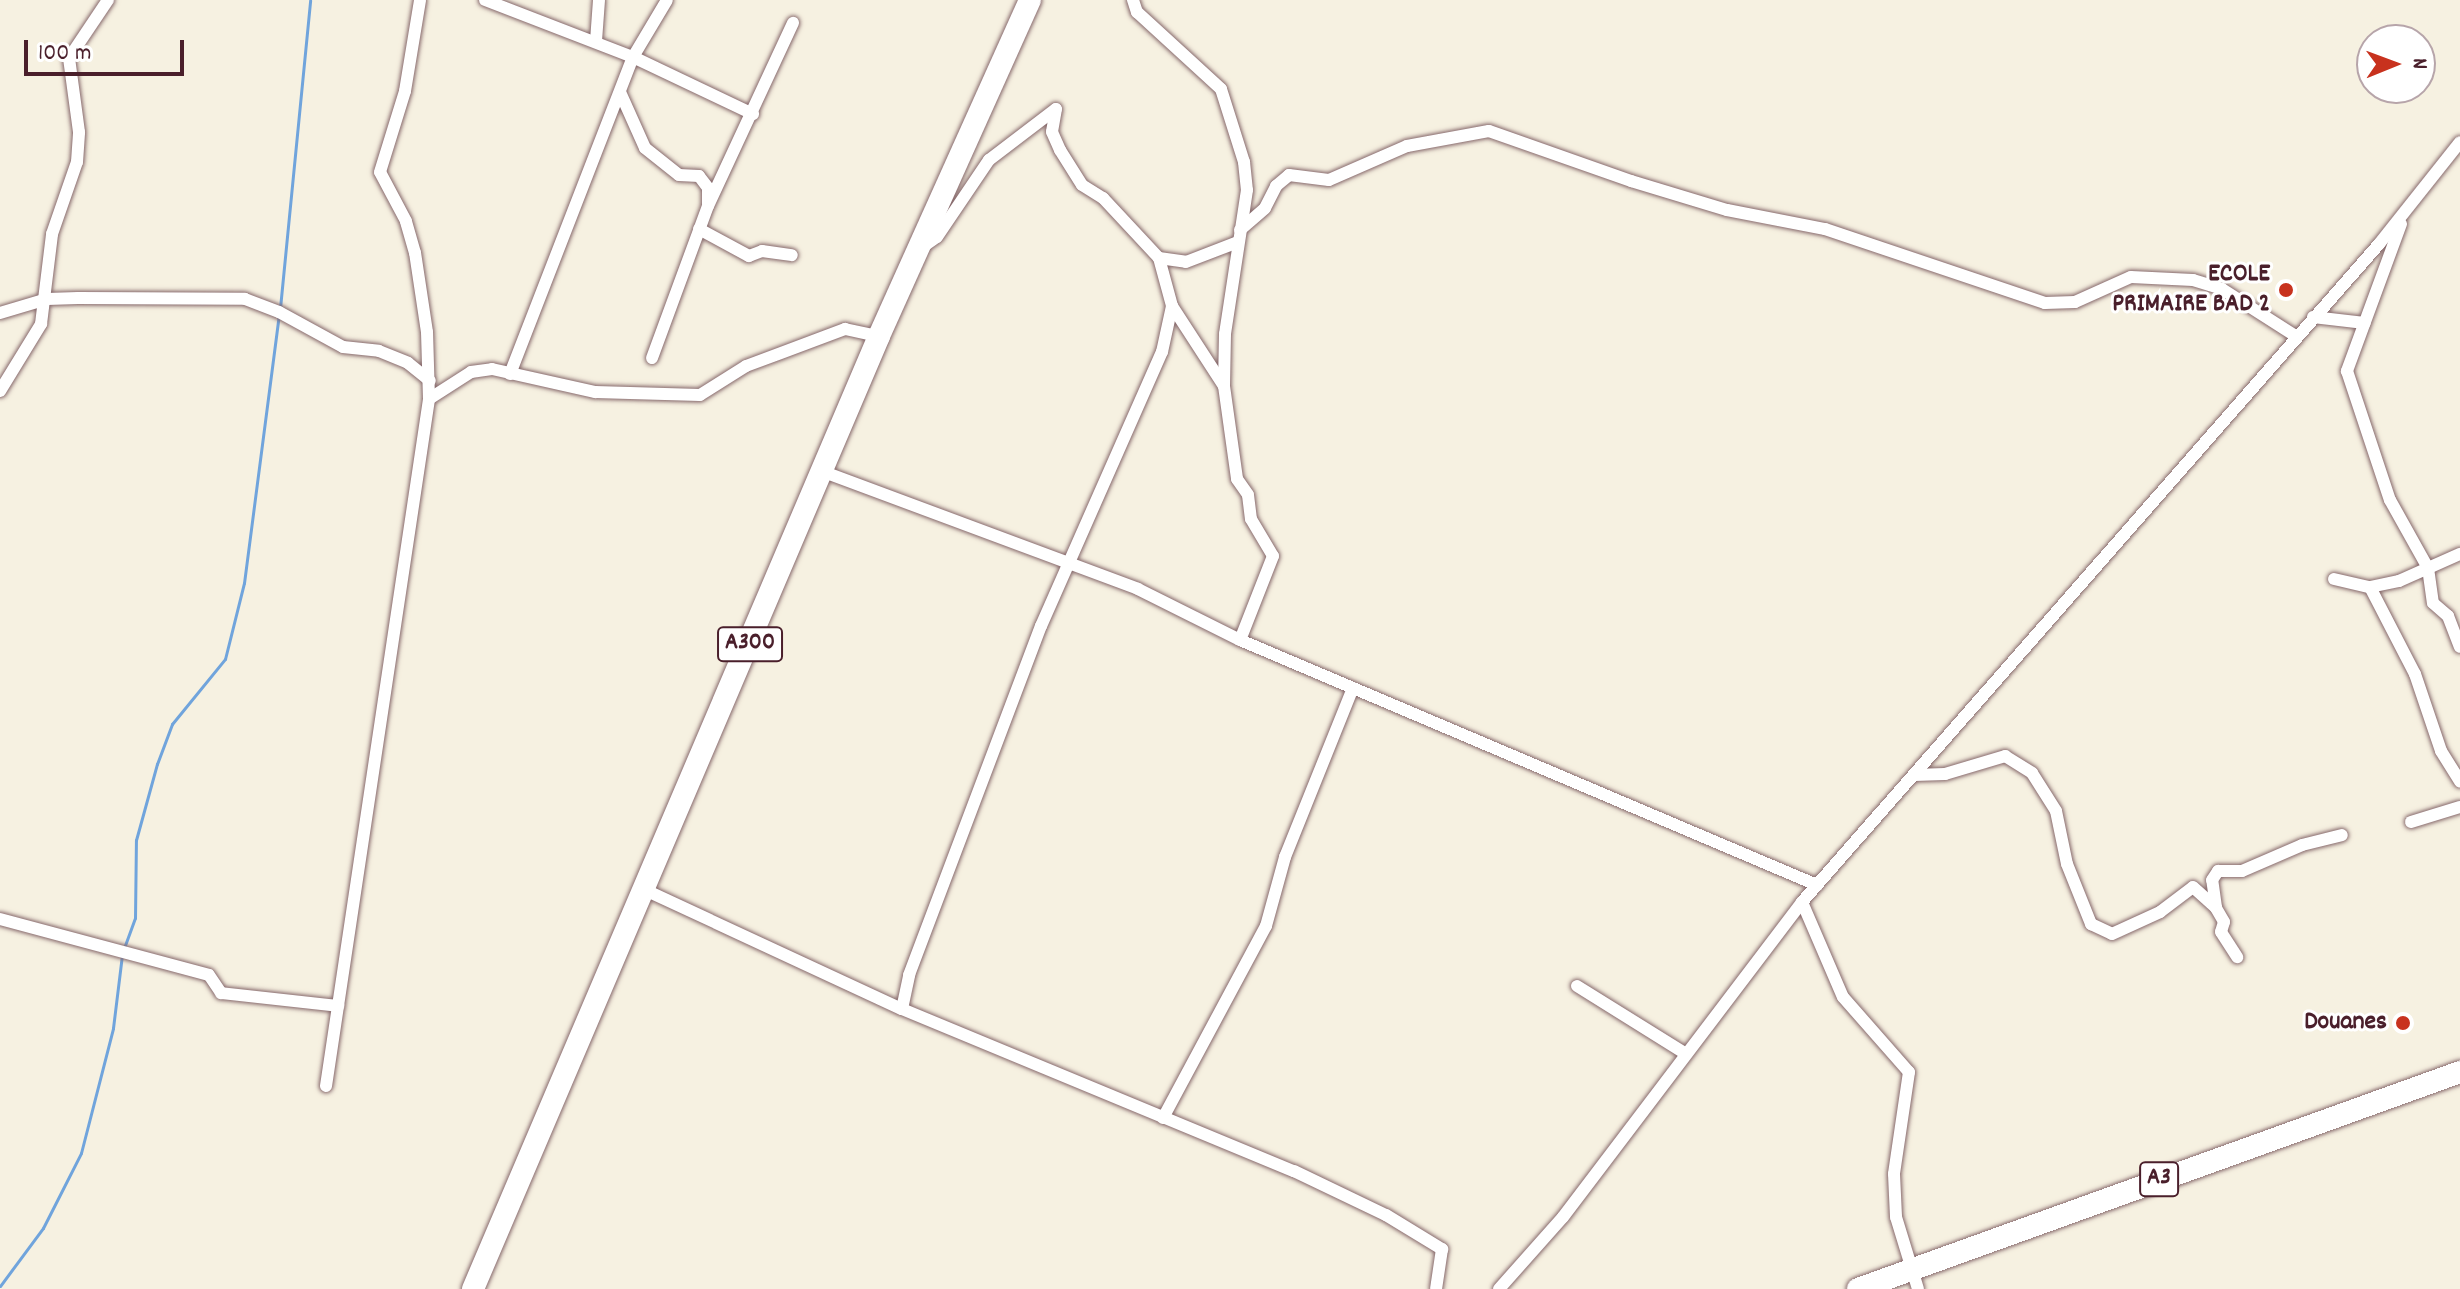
<!DOCTYPE html>
<style>
body{margin:0}
#map{position:relative;width:2460px;height:1289px;overflow:hidden;background:#f6f1e1;font-family:Dekko,sans-serif}
div>[style]{position:absolute}
.stream>*{height:3px;margin:-1.5px;padding:0 1.5px;transform-origin:1.5px;border-radius:1.5px;background:#70a4dc}
.roads{filter:drop-shadow(0 0 2px #86686b) drop-shadow(0 0 2px #86686b)}
.minor>*{height:12px;margin:-6px;padding:0 6px;transform-origin:6px;border-radius:6px;background:#fff}
.trunk>*{height:22px;margin:-11px;padding:0 11px;transform-origin:11px;border-radius:11px;background:#fff}
.dots>*{width:22px;height:22px;translate:-50% -50%;box-sizing:border-box;border:4px solid #fff;border-radius:50%}
span{translate:-50% -50%;white-space:nowrap;text-align:center;line-height:1.15;-webkit-text-stroke:6px #fff;paint-order:stroke}
.shield-label span{padding:2px 6px;background:#fff;border:2px solid;border-radius:6px;-webkit-text-stroke-width:0}
.shield-label{font-size:24px;color:#4a1f2b;font-weight:700}
.poi-label{font-size:26px;color:#4a1f2b;font-weight:700}
.right{translate:-100% -50%;text-align:right}
.north{position:absolute;left:2356px;top:24px;width:80px;height:80px;box-sizing:border-box;background:#fff;border:2px solid #b7a5aa;border-radius:50%;rotate:89deg;font-size:22px;font-weight:700;line-height:32px;text-align:center;color:#4a1f2b}
.north::after{content:'';display:block;margin:auto;width:28px;height:36px;background:#c8321e;clip-path:polygon(50% 0,100% 100%,50% 72%,0 100%)}
.scale{position:absolute;left:24px;top:40px;width:160px;height:36px;box-sizing:border-box;border:4px solid #4a1f2b;border-top:0;padding-left:10px;font-size:24px;line-height:28px;white-space:nowrap;color:#4a1f2b;-webkit-text-stroke:6px #fff;paint-order:stroke}
</style>
<div id="map">
<div class="stream">
<i style="left:280px;top:308px;width:309px;rotate:-84.4deg"></i>
<i style="left:124px;top:948px;width:32px;rotate:-70deg"></i>
<i style="left:135px;top:918px;width:78px;rotate:-89.3deg"></i>
<i style="left:136px;top:840px;width:79px;rotate:-74.6deg"></i>
<i style="left:157px;top:764px;width:43px;rotate:-69.4deg"></i>
<i style="left:172px;top:724px;width:84px;rotate:-50.8deg"></i>
<i style="left:225px;top:659px;width:78px;rotate:-76deg"></i>
<i style="left:244px;top:583px;width:270px;rotate:-82.6deg"></i>
<i style="left:0;top:1286px;width:72px;rotate:-53.4deg"></i>
<i style="left:43px;top:1228px;width:84px;rotate:-63.1deg"></i>
<i style="left:81px;top:1153px;width:129px;rotate:-75.6deg"></i>
<i style="left:113px;top:1028px;width:74px;rotate:-83deg"></i>
</div>
<div class="roads">
<div class="minor">
<i style="left:485px;top:0;width:159px;rotate:21.1deg"></i>
<i style="left:633px;top:57px;width:133px;rotate:25.4deg"></i>
<i style="left:1133px;top:0;width:13px;rotate:72deg"></i>
<i style="left:1137px;top:12px;width:114px;rotate:42.5deg"></i>
<i style="left:1221px;top:89px;width:77px;rotate:72.5deg"></i>
<i style="left:1244px;top:162px;width:28px;rotate:84deg"></i>
<i style="left:1247px;top:190px;width:146px;rotate:98.7deg"></i>
<i style="left:1225px;top:334px;width:52px;rotate:91.1deg"></i>
<i style="left:596px;top:41px;width:41px;rotate:-85.8deg"></i>
<i style="left:620px;top:92px;width:61px;rotate:65.9deg"></i>
<i style="left:645px;top:148px;width:43px;rotate:38.5deg"></i>
<i style="left:679px;top:175px;width:20px;rotate:3deg"></i>
<i style="left:699px;top:176px;width:15px;rotate:53deg"></i>
<i style="left:708px;top:188px;width:16px;rotate:90deg"></i>
<i style="left:1056px;top:109px;width:23px;rotate:100deg"></i>
<i style="left:1052px;top:132px;width:20px;rotate:66deg"></i>
<i style="left:1060px;top:150px;width:41px;rotate:57.8deg"></i>
<i style="left:1082px;top:185px;width:25px;rotate:32deg"></i>
<i style="left:1103px;top:198px;width:82px;rotate:47deg"></i>
<i style="left:1159px;top:258px;width:50px;rotate:74.8deg"></i>
<i style="left:1172px;top:306px;width:95px;rotate:57deg"></i>
<i style="left:1224px;top:386px;width:94px;rotate:82deg"></i>
<i style="left:1237px;top:479px;width:19px;rotate:55deg"></i>
<i style="left:1248px;top:495px;width:24px;rotate:83deg"></i>
<i style="left:1251px;top:519px;width:43px;rotate:59.3deg"></i>
<i style="left:1273px;top:556px;width:90px;rotate:111.4deg"></i>
<i style="left:2401px;top:224px;width:157px;rotate:110.2deg"></i>
<i style="left:2347px;top:371px;width:136px;rotate:71.6deg"></i>
<i style="left:2390px;top:500px;width:78px;rotate:60.8deg"></i>
<i style="left:2428px;top:568px;width:35px;rotate:82deg"></i>
<i style="left:2433px;top:603px;width:20px;rotate:41deg"></i>
<i style="left:2448px;top:616px;width:33px;rotate:69deg"></i>
<i style="left:699px;top:229px;width:57px;rotate:28.4deg"></i>
<i style="left:749px;top:256px;width:14px;rotate:-21deg"></i>
<i style="left:762px;top:251px;width:30px;rotate:8deg"></i>
<i style="left:1240px;top:230px;width:33px;rotate:-41deg"></i>
<i style="left:1265px;top:208px;width:25px;rotate:-63deg"></i>
<i style="left:1276px;top:186px;width:17px;rotate:-40deg"></i>
<i style="left:1289px;top:175px;width:40px;rotate:7.1deg"></i>
<i style="left:1329px;top:180px;width:85px;rotate:-23.6deg"></i>
<i style="left:1407px;top:146px;width:83px;rotate:-10.4deg"></i>
<i style="left:1489px;top:131px;width:151px;rotate:19.4deg"></i>
<i style="left:1631px;top:181px;width:100px;rotate:16.8deg"></i>
<i style="left:1727px;top:210px;width:100px;rotate:11deg"></i>
<i style="left:1825px;top:229px;width:232px;rotate:18.6deg"></i>
<i style="left:2045px;top:303px;width:30px;rotate:-2deg"></i>
<i style="left:2075px;top:302px;width:61px;rotate:-24.1deg"></i>
<i style="left:2131px;top:277px;width:62px;rotate:2.8deg"></i>
<i style="left:2193px;top:280px;width:30px;rotate:17deg"></i>
<i style="left:2222px;top:289px;width:85px;rotate:32.6deg"></i>
<i style="left:921px;top:248px;width:19px;rotate:-35deg"></i>
<i style="left:937px;top:237px;width:93px;rotate:-56deg"></i>
<i style="left:989px;top:160px;width:84px;rotate:-37.3deg"></i>
<i style="left:1159px;top:258px;width:27px;rotate:8deg"></i>
<i style="left:1186px;top:262px;width:56px;rotate:-21deg"></i>
<i style="left:0;top:313px;width:49px;rotate:-16.6deg"></i>
<i style="left:47px;top:299px;width:31px;rotate:-2deg"></i>
<i style="left:78px;top:298px;width:167px;rotate:0.3deg"></i>
<i style="left:245px;top:299px;width:36px;rotate:21deg"></i>
<i style="left:279px;top:312px;width:73px;rotate:28.7deg"></i>
<i style="left:343px;top:347px;width:36px;rotate:6deg"></i>
<i style="left:379px;top:351px;width:31px;rotate:22deg"></i>
<i style="left:408px;top:363px;width:28px;rotate:39deg"></i>
<i style="left:2313px;top:317px;width:52px;rotate:6.6deg"></i>
<i style="left:652px;top:358px;width:162px;rotate:-69.8deg"></i>
<i style="left:708px;top:206px;width:202px;rotate:-65.1deg"></i>
<i style="left:510px;top:374px;width:340px;rotate:-68.8deg"></i>
<i style="left:633px;top:57px;width:66px;rotate:-59.2deg"></i>
<i style="left:0;top:391px;width:79px;rotate:-58.5deg"></i>
<i style="left:41px;top:324px;width:91px;rotate:-83deg"></i>
<i style="left:52px;top:234px;width:76px;rotate:-70.9deg"></i>
<i style="left:77px;top:162px;width:30px;rotate:-86deg"></i>
<i style="left:79px;top:132px;width:75px;rotate:-97.7deg"></i>
<i style="left:69px;top:58px;width:70px;rotate:-56.1deg"></i>
<i style="left:429px;top:399px;width:50px;rotate:-32.7deg"></i>
<i style="left:471px;top:372px;width:21px;rotate:-8deg"></i>
<i style="left:492px;top:369px;width:106px;rotate:12.6deg"></i>
<i style="left:595px;top:392px;width:105px;rotate:1.6deg"></i>
<i style="left:700px;top:395px;width:54px;rotate:-32.2deg"></i>
<i style="left:746px;top:366px;width:106px;rotate:-20.5deg"></i>
<i style="left:845px;top:329px;width:35px;rotate:12deg"></i>
<i style="left:824px;top:472px;width:335px;rotate:20.4deg"></i>
<i style="left:1138px;top:589px;width:114px;rotate:26.6deg"></i>
<i style="left:1240px;top:640px;width:627px;rotate:23.01deg"></i>
<i style="left:2334px;top:579px;width:37px;rotate:13deg"></i>
<i style="left:2370px;top:587px;width:30px;rotate:-12deg"></i>
<i style="left:2399px;top:581px;width:67px;rotate:-23.9deg"></i>
<i style="left:2370px;top:587px;width:98px;rotate:62.7deg"></i>
<i style="left:2415px;top:674px;width:81px;rotate:71.3deg"></i>
<i style="left:2441px;top:751px;width:36px;rotate:58deg"></i>
<i style="left:1914px;top:775px;width:31px;rotate:-2deg"></i>
<i style="left:1945px;top:774px;width:63px;rotate:-16.7deg"></i>
<i style="left:2005px;top:756px;width:32px;rotate:32deg"></i>
<i style="left:2032px;top:773px;width:45px;rotate:57.7deg"></i>
<i style="left:2056px;top:811px;width:54px;rotate:78.3deg"></i>
<i style="left:2067px;top:864px;width:65px;rotate:68.2deg"></i>
<i style="left:2091px;top:924px;width:23px;rotate:25deg"></i>
<i style="left:2112px;top:934px;width:53px;rotate:-24.6deg"></i>
<i style="left:2160px;top:912px;width:41px;rotate:-37.1deg"></i>
<i style="left:2193px;top:887px;width:31px;rotate:42deg"></i>
<i style="left:2216px;top:908px;width:16px;rotate:60deg"></i>
<i style="left:2224px;top:922px;width:10px;rotate:107deg"></i>
<i style="left:2221px;top:932px;width:30px;rotate:57deg"></i>
<i style="left:2411px;top:822px;width:51px;rotate:-17deg"></i>
<i style="left:643px;top:889px;width:285px;rotate:24.9deg"></i>
<i style="left:902px;top:1009px;width:424px;rotate:22.5deg"></i>
<i style="left:1294px;top:1171px;width:102px;rotate:25.6deg"></i>
<i style="left:1386px;top:1215px;width:66px;rotate:31.3deg"></i>
<i style="left:1442px;top:1249px;width:40px;rotate:98.5deg"></i>
<i style="left:1802px;top:902px;width:103px;rotate:66.7deg"></i>
<i style="left:1843px;top:997px;width:100px;rotate:48.7deg"></i>
<i style="left:1909px;top:1072px;width:103px;rotate:98.4deg"></i>
<i style="left:1894px;top:1174px;width:43px;rotate:87.3deg"></i>
<i style="left:1896px;top:1217px;width:75px;rotate:73deg"></i>
<i style="left:2216px;top:907px;width:27px;rotate:-98deg"></i>
<i style="left:2212px;top:880px;width:11px;rotate:-56deg"></i>
<i style="left:2218px;top:871px;width:24px"></i>
<i style="left:2242px;top:871px;width:65px;rotate:-23.4deg"></i>
<i style="left:2302px;top:845px;width:41px;rotate:-14deg"></i>
<i style="left:0;top:919px;width:216px;rotate:15deg"></i>
<i style="left:209px;top:975px;width:22px;rotate:56deg"></i>
<i style="left:221px;top:993px;width:118px;rotate:6.3deg"></i>
<i style="left:1577px;top:986px;width:125px;rotate:31.9deg"></i>
<i style="left:902px;top:1009px;width:35px;rotate:-78deg"></i>
<i style="left:909px;top:975px;width:373px;rotate:-69.3deg"></i>
<i style="left:1041px;top:626px;width:300px;rotate:-66.2deg"></i>
<i style="left:1162px;top:352px;width:47px;rotate:-77.7deg"></i>
<i style="left:326px;top:1086px;width:695px;rotate:-81.47deg"></i>
<i style="left:429px;top:399px;width:67px;rotate:-91.7deg"></i>
<i style="left:427px;top:332px;width:80px;rotate:-98.6deg"></i>
<i style="left:415px;top:253px;width:33px;rotate:-106deg"></i>
<i style="left:406px;top:221px;width:55px;rotate:-118deg"></i>
<i style="left:380px;top:172px;width:85px;rotate:-72.8deg"></i>
<i style="left:405px;top:91px;width:92px;rotate:-80.6deg"></i>
<i style="left:1163px;top:1118px;width:218px;rotate:-61.8deg"></i>
<i style="left:1266px;top:926px;width:72px;rotate:-74.6deg"></i>
<i style="left:1285px;top:857px;width:182px;rotate:-68.1deg"></i>
<i style="left:1499px;top:1289px;width:96px;rotate:-48.4deg"></i>
<i style="left:1563px;top:1217px;width:395px;rotate:-52.8deg"></i>
<i style="left:1802px;top:902px;width:875px;rotate:-48.75deg"></i>
<i style="left:2379px;top:244px;width:130px;rotate:-51.5deg"></i>
</div>
<div class="trunk">
<i style="left:473px;top:1289px;width:1036px;rotate:-66.92deg"></i>
<i style="left:879px;top:336px;width:368px;rotate:-65.8deg"></i>
<i style="left:1858px;top:1289px;width:640px;rotate:-19.82deg"></i>
</div>
</div>
<div class="dots">
<i style="left:2286px;top:290px;background:#c8321e"></i>
<i style="left:2403px;top:1023px;background:#c8321e"></i>
</div>
<div class="shield-label">
<span style="left:750px;top:644px">A300</span>
<span style="left:2159px;top:1179px">A3</span>
</div>
<div class="poi-label">
<span class="right" style="left:2270px;top:290px">ECOLE<br>PRIMAIRE BAD 2</span>
<span class="right" style="left:2387px;top:1023px">Douanes</span>
</div>
<div class="north">N</div>
<div class="scale">100 m</div>
</div>
